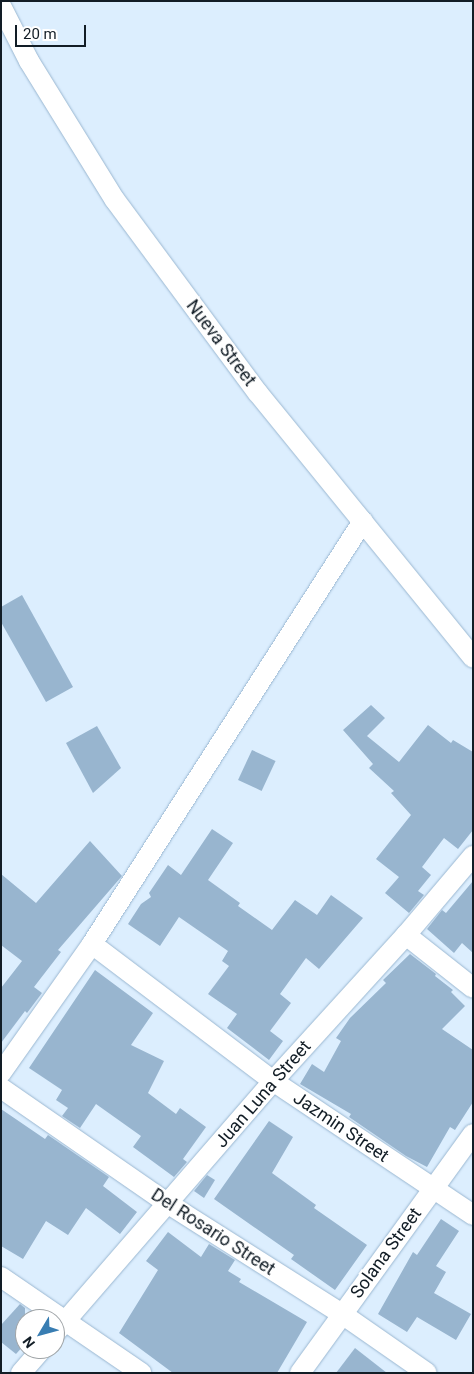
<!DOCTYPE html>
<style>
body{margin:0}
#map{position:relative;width:474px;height:1374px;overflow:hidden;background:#dceefe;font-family:Roboto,sans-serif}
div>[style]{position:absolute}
.building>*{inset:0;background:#98b5cf;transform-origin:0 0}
.roads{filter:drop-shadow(0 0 1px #9ab7d1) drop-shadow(0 0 1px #9ab7d1)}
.street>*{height:20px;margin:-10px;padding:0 10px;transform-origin:10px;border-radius:10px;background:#fff}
span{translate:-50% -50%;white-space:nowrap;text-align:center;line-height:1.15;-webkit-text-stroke:4.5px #fff;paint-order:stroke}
.street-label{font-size:18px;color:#121d26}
.frame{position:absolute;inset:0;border:2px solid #121d26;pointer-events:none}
.north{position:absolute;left:15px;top:1309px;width:50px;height:50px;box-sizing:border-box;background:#fff;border:1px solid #a0a5a8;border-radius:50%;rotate:233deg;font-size:14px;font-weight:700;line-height:20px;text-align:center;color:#121d26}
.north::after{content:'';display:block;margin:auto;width:18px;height:22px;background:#387db2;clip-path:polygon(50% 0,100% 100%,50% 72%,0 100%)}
.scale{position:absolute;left:15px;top:25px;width:71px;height:22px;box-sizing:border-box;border:2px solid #121d26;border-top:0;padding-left:6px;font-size:15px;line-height:18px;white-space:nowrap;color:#121d26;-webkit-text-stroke:4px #fff;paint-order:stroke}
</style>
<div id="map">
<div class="building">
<i style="clip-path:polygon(22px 595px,73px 687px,46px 702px,1px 622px,1px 607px)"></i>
<i style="clip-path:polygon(371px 705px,385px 718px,367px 736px,399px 762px,428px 725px,451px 743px,453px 740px,473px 752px,473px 830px,458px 849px,444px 838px,422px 867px,431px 875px,418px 891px,424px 895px,409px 913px,385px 893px,399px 877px,376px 859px,411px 815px,391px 793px,394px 791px,369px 768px,373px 764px,343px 730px)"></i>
<i style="clip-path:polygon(97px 726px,121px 768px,93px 793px,66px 743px)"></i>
<i style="left:252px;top:750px;width:26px;height:33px;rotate:25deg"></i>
<i style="clip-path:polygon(212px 829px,233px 843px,208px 880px,240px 903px,238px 906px,272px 930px,295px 900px,317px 915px,331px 895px,363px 918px,319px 969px,306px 958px,280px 994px,291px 1003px,270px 1031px,283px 1041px,269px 1060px,227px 1028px,237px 1014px,208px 994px,229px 966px,222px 961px,228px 951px,179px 917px,160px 946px,128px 924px,141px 904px,151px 897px,149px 893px,168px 865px,181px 875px)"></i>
<i style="clip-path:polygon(90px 841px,122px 876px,58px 950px,61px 952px,34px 987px,42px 993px,27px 1013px,25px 1011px,1px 1043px,1px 988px,22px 961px,1px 945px,1px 874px,36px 903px)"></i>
<i style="clip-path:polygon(473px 881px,473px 953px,462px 943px,454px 953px,427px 929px,442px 910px,446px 913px)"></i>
<i style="clip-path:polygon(410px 954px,436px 974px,435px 976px,453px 990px,451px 992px,465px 1006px,442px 1029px,473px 1050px,473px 1102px,455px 1130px,450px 1127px,427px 1167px,406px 1156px,349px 1117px,351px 1114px,300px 1084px,312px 1064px,324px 1072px,341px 1041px,336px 1038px,350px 1018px,386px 983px,383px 980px)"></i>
<i style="clip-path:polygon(95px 970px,153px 1013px,131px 1045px,164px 1061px,148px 1093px,176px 1114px,180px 1108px,206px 1127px,183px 1159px,187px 1162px,174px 1177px,133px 1147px,141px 1136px,96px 1104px,80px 1128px,62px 1116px,68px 1108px,56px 1100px,62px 1090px,29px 1068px)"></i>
<i style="clip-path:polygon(1px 1109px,45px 1139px,48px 1135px,109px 1177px,103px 1186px,137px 1212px,120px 1234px,86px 1208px,68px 1235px,46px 1221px,23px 1259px,1px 1246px)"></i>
<i style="clip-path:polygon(269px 1121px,293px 1137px,272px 1173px,316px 1205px,314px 1208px,367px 1245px,335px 1290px,291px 1259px,294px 1255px,214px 1199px)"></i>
<i style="clip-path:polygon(207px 1175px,215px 1180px,204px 1198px,194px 1191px)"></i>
<i style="clip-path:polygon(441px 1219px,459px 1231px,436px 1266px,446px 1272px,434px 1293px,471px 1314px,456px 1340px,417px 1317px,407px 1332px,378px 1314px,413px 1252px,417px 1255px)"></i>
<i style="clip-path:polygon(168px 1232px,201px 1257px,209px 1244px,235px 1260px,228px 1271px,241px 1279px,239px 1282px,307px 1322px,277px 1373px,173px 1373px,119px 1333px,158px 1270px,146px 1261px)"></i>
<i style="clip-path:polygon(20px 1304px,25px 1308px,25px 1344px,16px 1354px,1px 1342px,1px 1325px)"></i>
<i style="clip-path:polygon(355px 1348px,387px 1373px,336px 1373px)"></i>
</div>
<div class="roads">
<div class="street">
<i style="left:1px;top:6px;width:62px;rotate:63deg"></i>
<i style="left:29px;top:61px;width:163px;rotate:58.3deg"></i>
<i style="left:115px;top:200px;width:240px;rotate:53.5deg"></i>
<i style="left:258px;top:393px;width:341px;rotate:50.9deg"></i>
<i style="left:406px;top:935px;width:85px;rotate:38.3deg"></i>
<i style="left:92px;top:944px;width:227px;rotate:37.1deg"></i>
<i style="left:273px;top:1081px;width:241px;rotate:33.8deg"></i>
<i style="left:1px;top:1073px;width:158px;rotate:-54.8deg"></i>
<i style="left:92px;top:944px;width:502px;rotate:-57.35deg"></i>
<i style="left:1px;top:1088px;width:202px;rotate:34.7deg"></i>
<i style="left:167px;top:1203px;width:207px;rotate:32.4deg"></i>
<i style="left:342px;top:1314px;width:103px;rotate:34.8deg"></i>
<i style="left:1px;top:1277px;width:170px;rotate:34.4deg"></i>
<i style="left:55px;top:1333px;width:333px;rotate:-49.1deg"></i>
<i style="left:273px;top:1081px;width:197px;rotate:-47.7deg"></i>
<i style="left:406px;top:935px;width:104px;rotate:-49.7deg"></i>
<i style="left:21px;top:1373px;width:32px;rotate:-49deg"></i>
<i style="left:300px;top:1373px;width:295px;rotate:-54.1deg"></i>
</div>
</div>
<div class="street-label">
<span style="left:221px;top:343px;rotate:53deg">Nueva Street</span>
<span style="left:263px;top:1094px;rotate:-49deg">Juan Luna Street</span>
<span style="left:341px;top:1127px;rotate:34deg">Jazmin Street</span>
<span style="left:213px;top:1232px;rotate:33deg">Del Rosario Street</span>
<span style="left:386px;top:1253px;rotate:-54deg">Solana Street</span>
</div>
<div class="frame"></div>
<div class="north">N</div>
<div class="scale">20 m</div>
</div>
